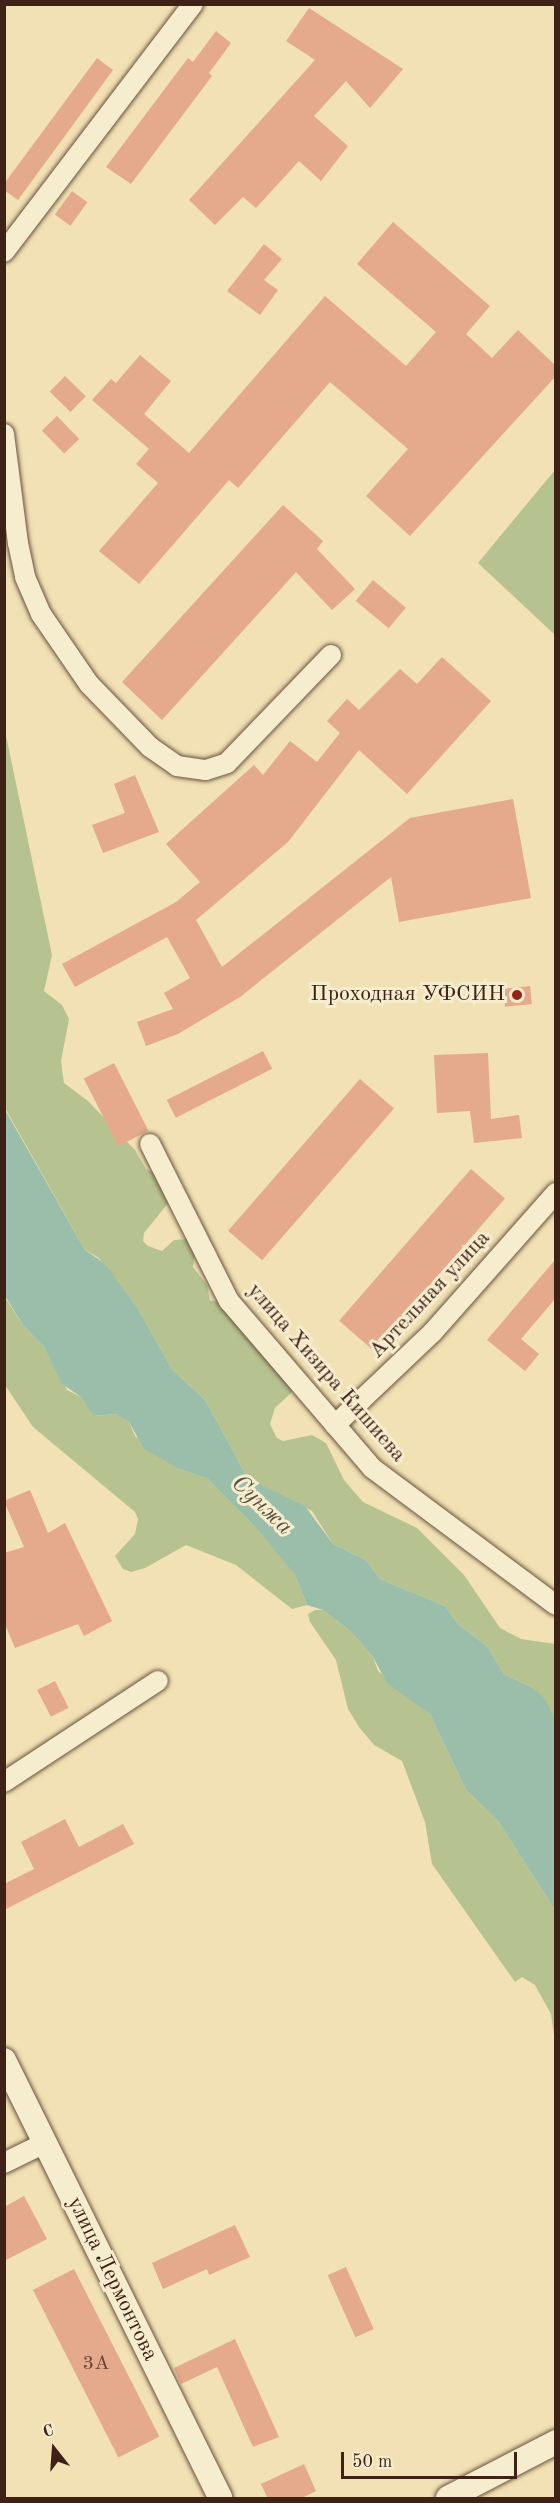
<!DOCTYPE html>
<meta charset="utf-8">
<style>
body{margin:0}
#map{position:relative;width:560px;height:2503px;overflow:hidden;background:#f1e1b4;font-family:"Old Standard TT",serif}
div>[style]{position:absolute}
.green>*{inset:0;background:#b6c390}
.water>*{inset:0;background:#9bbeaa}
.building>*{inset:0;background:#e5a98b;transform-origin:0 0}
.roads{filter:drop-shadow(0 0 2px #6b523e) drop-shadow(0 0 2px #6b523e)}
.minor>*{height:20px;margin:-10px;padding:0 10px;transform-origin:10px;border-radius:10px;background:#f6ecce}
.tertiary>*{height:24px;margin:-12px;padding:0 12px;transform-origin:12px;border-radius:12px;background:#f6ecce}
.dots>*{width:16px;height:16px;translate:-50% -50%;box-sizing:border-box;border:3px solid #f6ecce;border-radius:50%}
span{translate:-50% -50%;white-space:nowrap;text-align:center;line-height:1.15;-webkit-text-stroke:6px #f6ecce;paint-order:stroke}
.number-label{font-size:20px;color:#684434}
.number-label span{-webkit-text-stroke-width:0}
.poi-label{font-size:22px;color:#3e2217}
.right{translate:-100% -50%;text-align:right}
.street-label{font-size:22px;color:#3e2217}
.water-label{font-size:24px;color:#5a5143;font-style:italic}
.frame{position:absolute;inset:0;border:6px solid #3e2217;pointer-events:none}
.north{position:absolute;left:24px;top:2419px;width:60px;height:60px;-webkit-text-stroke:4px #f6ecce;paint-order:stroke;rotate:343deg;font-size:16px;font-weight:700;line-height:24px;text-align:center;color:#3e2217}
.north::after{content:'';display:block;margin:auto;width:21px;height:27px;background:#3e2217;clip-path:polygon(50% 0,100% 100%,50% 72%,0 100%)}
.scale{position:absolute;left:341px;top:2452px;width:176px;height:27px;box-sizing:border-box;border:3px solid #3e2217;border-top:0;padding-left:8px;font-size:18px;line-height:21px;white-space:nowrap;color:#3e2217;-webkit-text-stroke:4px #f6ecce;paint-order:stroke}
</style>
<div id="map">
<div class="green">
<i style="clip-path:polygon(555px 470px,555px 635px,478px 563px)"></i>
<i style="clip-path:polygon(4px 726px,52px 955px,44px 991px,62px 1005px,69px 1019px,61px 1061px,64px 1083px,88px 1101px,135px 1150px,146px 1169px,170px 1182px,173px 1197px,144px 1233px,143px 1241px,148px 1246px,162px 1251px,174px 1240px,189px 1239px,195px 1252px,193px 1267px,207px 1285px,210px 1300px,217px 1302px,245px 1330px,290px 1385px,292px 1392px,275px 1408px,270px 1424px,277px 1438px,283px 1441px,312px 1435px,326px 1443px,344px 1480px,363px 1502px,417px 1528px,464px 1575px,500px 1628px,521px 1639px,555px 1644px,555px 1719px,533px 1688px,504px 1674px,488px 1647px,459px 1625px,445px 1606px,380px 1579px,366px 1560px,333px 1544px,312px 1511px,248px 1479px,206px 1401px,172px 1369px,137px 1307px,99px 1258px,85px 1250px,5px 1108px)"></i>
<i style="clip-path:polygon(4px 1296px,23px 1325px,44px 1347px,67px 1390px,81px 1397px,95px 1416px,116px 1414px,129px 1422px,135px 1436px,179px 1469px,208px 1479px,271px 1543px,295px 1575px,307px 1605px,292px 1609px,236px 1565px,186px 1545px,145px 1568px,131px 1572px,123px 1569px,115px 1556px,135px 1534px,138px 1519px,135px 1512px,33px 1427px,5px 1385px)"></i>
<i style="clip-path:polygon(315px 1610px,323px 1610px,350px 1631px,373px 1657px,378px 1671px,430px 1714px,466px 1790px,498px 1821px,555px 1910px,555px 2042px,551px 2014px,535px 1985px,522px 1977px,515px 1982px,432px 1864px,425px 1822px,402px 1761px,374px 1745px,359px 1727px,348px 1709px,336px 1660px,310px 1622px,308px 1614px)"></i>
</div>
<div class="water">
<i style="clip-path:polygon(4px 1108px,85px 1250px,104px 1263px,137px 1307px,172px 1369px,206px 1401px,248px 1479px,305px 1506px,333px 1544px,366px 1560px,380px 1579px,445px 1606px,459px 1625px,488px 1647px,504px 1674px,533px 1688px,545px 1699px,555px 1719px,555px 1910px,498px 1821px,466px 1790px,430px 1714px,387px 1683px,373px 1657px,350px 1631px,323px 1610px,307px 1605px,295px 1575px,260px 1532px,208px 1479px,179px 1469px,144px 1449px,129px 1422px,116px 1414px,94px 1416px,81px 1397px,62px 1384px,44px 1347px,23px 1325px,5px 1296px)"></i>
</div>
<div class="building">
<i style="clip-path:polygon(309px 8px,403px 69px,370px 108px,346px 81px,314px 116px,348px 146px,321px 181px,299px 161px,256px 208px,243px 197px,215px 225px,189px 200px,315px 60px,286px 41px)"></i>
<i style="clip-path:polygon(216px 31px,231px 43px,209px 73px,212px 76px,131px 184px,106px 167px,188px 58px,193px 62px)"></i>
<i style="clip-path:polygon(97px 58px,113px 70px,18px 200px,4px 190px,4px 184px)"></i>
<i style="left:72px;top:191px;width:19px;height:29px;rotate:36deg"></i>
<i style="clip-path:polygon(393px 222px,490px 306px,466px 334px,492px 358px,518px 330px,555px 365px,555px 377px,410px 536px,366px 496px,408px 449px,330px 382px,238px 488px,229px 480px,139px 584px,99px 551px,158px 483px,136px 464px,149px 449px,92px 400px,111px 379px,116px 383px,140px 355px,171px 381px,144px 414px,189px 453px,325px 296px,406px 366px,436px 332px,357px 264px)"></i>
<i style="clip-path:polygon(264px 244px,282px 259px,264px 280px,278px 290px,260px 315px,227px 291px)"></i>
<i style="left:65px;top:376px;width:29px;height:22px;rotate:44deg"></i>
<i style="left:57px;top:416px;width:32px;height:21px;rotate:46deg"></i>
<i style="clip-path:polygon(283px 505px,323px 541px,317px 549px,355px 589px,332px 610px,296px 572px,162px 720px,122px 682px)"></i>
<i style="left:373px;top:580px;width:43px;height:27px;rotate:40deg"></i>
<i style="clip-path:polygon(442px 657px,491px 701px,407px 794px,359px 750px,288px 842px,196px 920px,222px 967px,410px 818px,513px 799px,531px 898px,399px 922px,391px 877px,240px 997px,178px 1034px,146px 1046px,137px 1022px,173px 1009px,164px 993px,190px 978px,167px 937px,75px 987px,62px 964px,176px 902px,200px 882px,166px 844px,254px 765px,263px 775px,290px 741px,317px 762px,340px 733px,327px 721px,347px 699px,359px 710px,400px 669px,417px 684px)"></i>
<i style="clip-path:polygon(135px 775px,159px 832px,103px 853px,92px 825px,125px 813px,114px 784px)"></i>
<i style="left:530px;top:986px;width:18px;height:27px;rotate:84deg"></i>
<i style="left:263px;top:1051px;width:20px;height:108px;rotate:63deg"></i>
<i style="clip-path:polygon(488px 1053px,491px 1119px,519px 1115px,522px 1138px,474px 1143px,470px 1111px,437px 1113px,434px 1055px)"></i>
<i style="left:114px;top:1063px;width:76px;height:34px;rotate:63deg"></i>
<i style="left:360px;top:1079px;width:45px;height:201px;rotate:41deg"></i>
<i style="left:471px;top:1169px;width:45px;height:201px;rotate:41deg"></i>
<i style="clip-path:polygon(555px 1260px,555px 1299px,521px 1339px,539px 1354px,525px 1371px,487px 1340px)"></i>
<i style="clip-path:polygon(30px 1490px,48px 1533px,65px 1523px,112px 1621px,84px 1636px,78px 1624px,15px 1648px,4px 1622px,4px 1553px,24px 1547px,4px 1501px)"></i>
<i style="left:55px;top:1681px;width:30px;height:20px;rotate:63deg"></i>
<i style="clip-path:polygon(65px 1819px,79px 1847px,123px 1824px,134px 1844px,4px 1910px,4px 1884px,34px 1869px,21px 1842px)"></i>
<i style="clip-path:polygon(24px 2196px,47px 2239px,4px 2261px,4px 2207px)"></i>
<i style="clip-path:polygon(235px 2225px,250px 2257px,209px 2275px,207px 2269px,163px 2289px,152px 2263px)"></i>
<i style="left:346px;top:2267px;width:68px;height:20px;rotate:66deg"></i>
<i style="left:74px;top:2269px;width:188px;height:46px;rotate:63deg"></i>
<i style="clip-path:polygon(235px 2339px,279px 2437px,253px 2447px,217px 2367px,181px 2384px,174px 2368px)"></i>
<i style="clip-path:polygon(304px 2464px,316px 2491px,300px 2499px,268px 2499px,261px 2484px)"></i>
</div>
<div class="roads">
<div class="minor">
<i style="left:4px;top:252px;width:312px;rotate:-52.7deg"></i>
<i style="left:4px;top:434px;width:110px;rotate:82.7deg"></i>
<i style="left:18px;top:543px;width:35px;rotate:78deg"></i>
<i style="left:25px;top:577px;width:40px;rotate:66.6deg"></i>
<i style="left:41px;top:614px;width:85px;rotate:55.6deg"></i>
<i style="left:89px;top:684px;width:88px;rotate:45.9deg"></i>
<i style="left:150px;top:747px;width:33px;rotate:35deg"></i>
<i style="left:177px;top:766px;width:29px;rotate:8deg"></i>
<i style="left:206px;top:770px;width:22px;rotate:-18deg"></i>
<i style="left:227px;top:763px;width:150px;rotate:-46.1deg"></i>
<i style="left:150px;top:1144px;width:176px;rotate:63.3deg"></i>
<i style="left:229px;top:1301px;width:220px;rotate:49.4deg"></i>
<i style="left:372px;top:1468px;width:229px;rotate:36.7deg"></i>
<i style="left:335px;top:1425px;width:135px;rotate:-43.5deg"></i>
<i style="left:433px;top:1332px;width:186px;rotate:-48.5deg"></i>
<i style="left:4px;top:1782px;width:184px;rotate:-33.3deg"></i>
<i style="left:4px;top:2163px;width:46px;rotate:-26deg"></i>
</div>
<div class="tertiary">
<i style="left:4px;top:2060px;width:488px;rotate:63.7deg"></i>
<i style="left:448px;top:2498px;width:122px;rotate:-27.4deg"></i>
</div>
</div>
<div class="dots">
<i style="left:517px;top:995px;background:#8f2418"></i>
</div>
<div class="number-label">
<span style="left:96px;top:2364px">3А</span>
</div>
<div class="poi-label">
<span class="right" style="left:505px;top:995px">Проходная УФСИН</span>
</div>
<div class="street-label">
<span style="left:430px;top:1295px;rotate:-47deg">Артельная улица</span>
<span style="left:326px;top:1373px;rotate:49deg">улица Хизира Кишиева</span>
<span style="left:112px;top:2279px;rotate:64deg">улица Лермонтова</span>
</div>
<div class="water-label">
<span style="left:261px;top:1506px;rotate:44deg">Сунжа</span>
</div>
<div class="frame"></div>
<div class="north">С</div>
<div class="scale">50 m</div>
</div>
